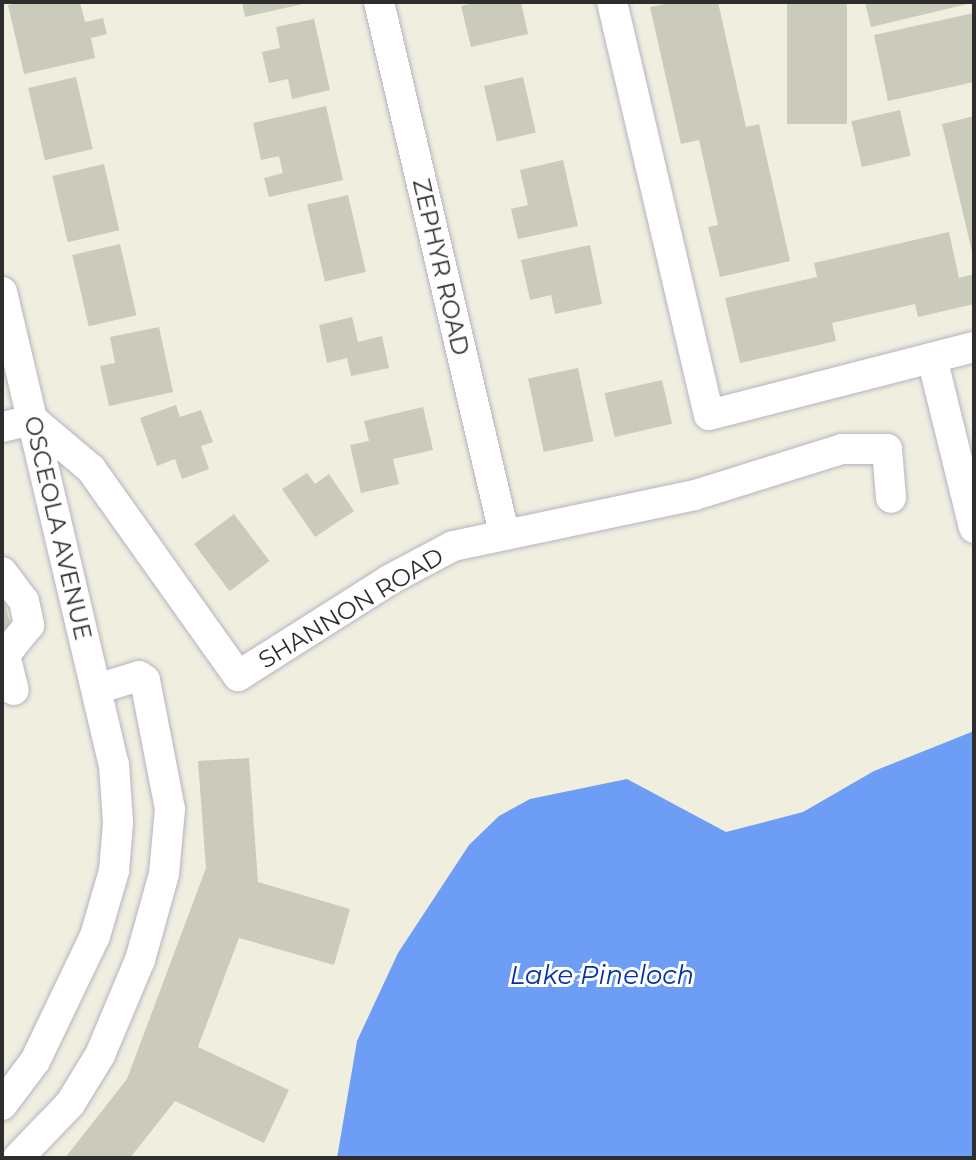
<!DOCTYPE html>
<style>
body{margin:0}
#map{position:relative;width:976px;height:1160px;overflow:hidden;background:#efeedf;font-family:Montserrat,sans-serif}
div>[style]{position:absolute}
.water>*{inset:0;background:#6e9df5}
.building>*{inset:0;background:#cbcbbd;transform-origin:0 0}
.roads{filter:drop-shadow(0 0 2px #b6b3c1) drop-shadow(0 0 2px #b6b3c1)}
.minor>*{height:30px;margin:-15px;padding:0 15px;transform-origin:15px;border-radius:15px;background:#fff}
span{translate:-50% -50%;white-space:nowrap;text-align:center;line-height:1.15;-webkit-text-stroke:6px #fff;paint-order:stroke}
.street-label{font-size:24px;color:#2d2d2d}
.water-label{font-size:26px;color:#0732a7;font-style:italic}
.frame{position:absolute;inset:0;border:4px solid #2d2d2d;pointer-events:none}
</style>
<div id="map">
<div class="water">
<i style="clip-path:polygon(974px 731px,974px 1158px,337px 1158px,357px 1041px,398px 953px,469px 845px,499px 816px,530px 799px,627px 779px,726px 832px,803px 812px,874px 771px)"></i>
</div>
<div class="building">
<i style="clip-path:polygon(21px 2px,80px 2px,85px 22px,103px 18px,107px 34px,91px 38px,95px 58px,24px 74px,8px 5px)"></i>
<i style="clip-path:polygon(242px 2px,307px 2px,307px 3px,245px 17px)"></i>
<i style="clip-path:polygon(478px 2px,521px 2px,528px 34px,471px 47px,461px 6px)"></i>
<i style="clip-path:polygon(674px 2px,718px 2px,746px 127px,759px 124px,790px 261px,720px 277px,708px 227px,718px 225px,699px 140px,681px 144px,650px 7px)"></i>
<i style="left:787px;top:2px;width:60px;height:122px"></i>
<i style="clip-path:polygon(865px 2px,972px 2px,972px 3px,871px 27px)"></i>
<i style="clip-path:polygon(974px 13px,974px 82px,888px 101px,874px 35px)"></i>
<i style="clip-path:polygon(314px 19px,330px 90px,292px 99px,288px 79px,269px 83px,262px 52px,280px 48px,276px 27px)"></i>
<i style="left:76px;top:77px;width:74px;height:49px;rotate:77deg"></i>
<i style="left:523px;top:77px;width:57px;height:40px;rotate:77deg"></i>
<i style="clip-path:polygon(326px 106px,343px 180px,269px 197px,264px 178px,283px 173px,279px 156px,261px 160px,253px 123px)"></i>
<i style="left:900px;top:110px;width:47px;height:50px;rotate:77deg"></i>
<i style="clip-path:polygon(974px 116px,974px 256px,973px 256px,942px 124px)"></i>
<i style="clip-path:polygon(563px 160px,578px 226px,518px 239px,511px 209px,528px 205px,520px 170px)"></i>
<i style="left:104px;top:164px;width:68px;height:53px;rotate:77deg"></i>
<i style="left:348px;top:195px;width:79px;height:42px;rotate:77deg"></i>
<i style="clip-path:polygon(949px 232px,959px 278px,974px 274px,974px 304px,918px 317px,915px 304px,832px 323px,836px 341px,740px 363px,725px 298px,817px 277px,814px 263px)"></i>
<i style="left:120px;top:244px;width:73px;height:49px;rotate:77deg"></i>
<i style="clip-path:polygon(590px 245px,602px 304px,555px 314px,551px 295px,530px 300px,521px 260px)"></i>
<i style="clip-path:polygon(352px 317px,358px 342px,382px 336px,389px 368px,351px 376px,347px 358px,327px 363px,319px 325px)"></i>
<i style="clip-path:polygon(159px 327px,173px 392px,109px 406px,100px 366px,115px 363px,110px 337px)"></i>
<i style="left:578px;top:368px;width:75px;height:51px;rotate:78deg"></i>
<i style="left:662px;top:380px;width:45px;height:59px;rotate:77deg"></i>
<i style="clip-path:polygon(176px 405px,180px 417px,201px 410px,213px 442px,201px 446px,209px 469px,182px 479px,175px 459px,157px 466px,140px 418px)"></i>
<i style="clip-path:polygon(423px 407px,433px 450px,393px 459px,399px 484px,361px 493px,350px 445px,369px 441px,364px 421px)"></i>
<i style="clip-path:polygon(307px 473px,315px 484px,329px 474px,354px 511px,315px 537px,282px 489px)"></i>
<i style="left:234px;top:514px;width:59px;height:50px;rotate:53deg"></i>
<i style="clip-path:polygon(2px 593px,13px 635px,2px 638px)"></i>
<i style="clip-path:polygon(249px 758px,258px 882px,350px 909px,334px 965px,239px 938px,198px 1047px,289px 1090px,264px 1143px,175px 1101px,130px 1158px,65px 1158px,127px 1079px,206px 868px,198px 761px)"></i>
</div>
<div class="roads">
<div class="minor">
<i style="left:379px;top:2px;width:546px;rotate:76.75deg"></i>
<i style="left:612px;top:2px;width:424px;rotate:76.8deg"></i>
<i style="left:709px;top:415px;width:274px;rotate:-14.4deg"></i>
<i style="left:2px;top:292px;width:485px;rotate:76.7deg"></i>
<i style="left:114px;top:764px;width:59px;rotate:86.1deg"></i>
<i style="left:118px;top:823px;width:48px;rotate:94.8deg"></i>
<i style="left:114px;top:871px;width:68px;rotate:106.3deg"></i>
<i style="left:95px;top:936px;width:139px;rotate:115.6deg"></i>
<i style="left:35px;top:1061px;width:55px;rotate:126.9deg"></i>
<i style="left:932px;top:358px;width:175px;rotate:76.1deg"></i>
<i style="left:33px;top:420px;width:76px;rotate:40.2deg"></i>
<i style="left:91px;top:469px;width:254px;rotate:54.6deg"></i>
<i style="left:238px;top:676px;width:179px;rotate:-32.4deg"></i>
<i style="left:389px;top:580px;width:72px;rotate:-28deg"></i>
<i style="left:453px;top:546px;width:247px;rotate:-11.9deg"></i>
<i style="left:695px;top:495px;width:154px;rotate:-17.4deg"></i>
<i style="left:842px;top:449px;width:45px"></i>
<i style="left:887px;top:449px;width:49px;rotate:85.3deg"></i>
<i style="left:2px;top:427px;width:32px;rotate:-13deg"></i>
<i style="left:2px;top:572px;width:36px;rotate:53deg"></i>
<i style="left:24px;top:601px;width:25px;rotate:78deg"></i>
<i style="left:29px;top:625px;width:38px;rotate:129deg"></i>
<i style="left:5px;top:655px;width:36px;rotate:76deg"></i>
<i style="left:18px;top:1158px;width:75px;rotate:-46.1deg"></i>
<i style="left:70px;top:1104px;width:57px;rotate:-58.5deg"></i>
<i style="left:100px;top:1055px;width:103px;rotate:-67.2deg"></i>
<i style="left:140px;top:960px;width:89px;rotate:-74.4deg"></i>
<i style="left:164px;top:874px;width:65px;rotate:-84.7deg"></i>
<i style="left:170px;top:809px;width:131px;rotate:-101deg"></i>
<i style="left:145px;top:680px;width:7px;rotate:-146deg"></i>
<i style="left:139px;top:676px;width:44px;rotate:162.8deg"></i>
</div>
</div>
<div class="street-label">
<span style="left:441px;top:267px;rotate:77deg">ZEPHYR ROAD</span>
<span style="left:58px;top:528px;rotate:77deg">OSCEOLA AVENUE</span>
<span style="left:351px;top:608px;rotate:-31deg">SHANNON ROAD</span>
</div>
<div class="water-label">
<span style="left:602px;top:976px">Lake Pineloch</span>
</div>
<div class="frame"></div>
</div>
